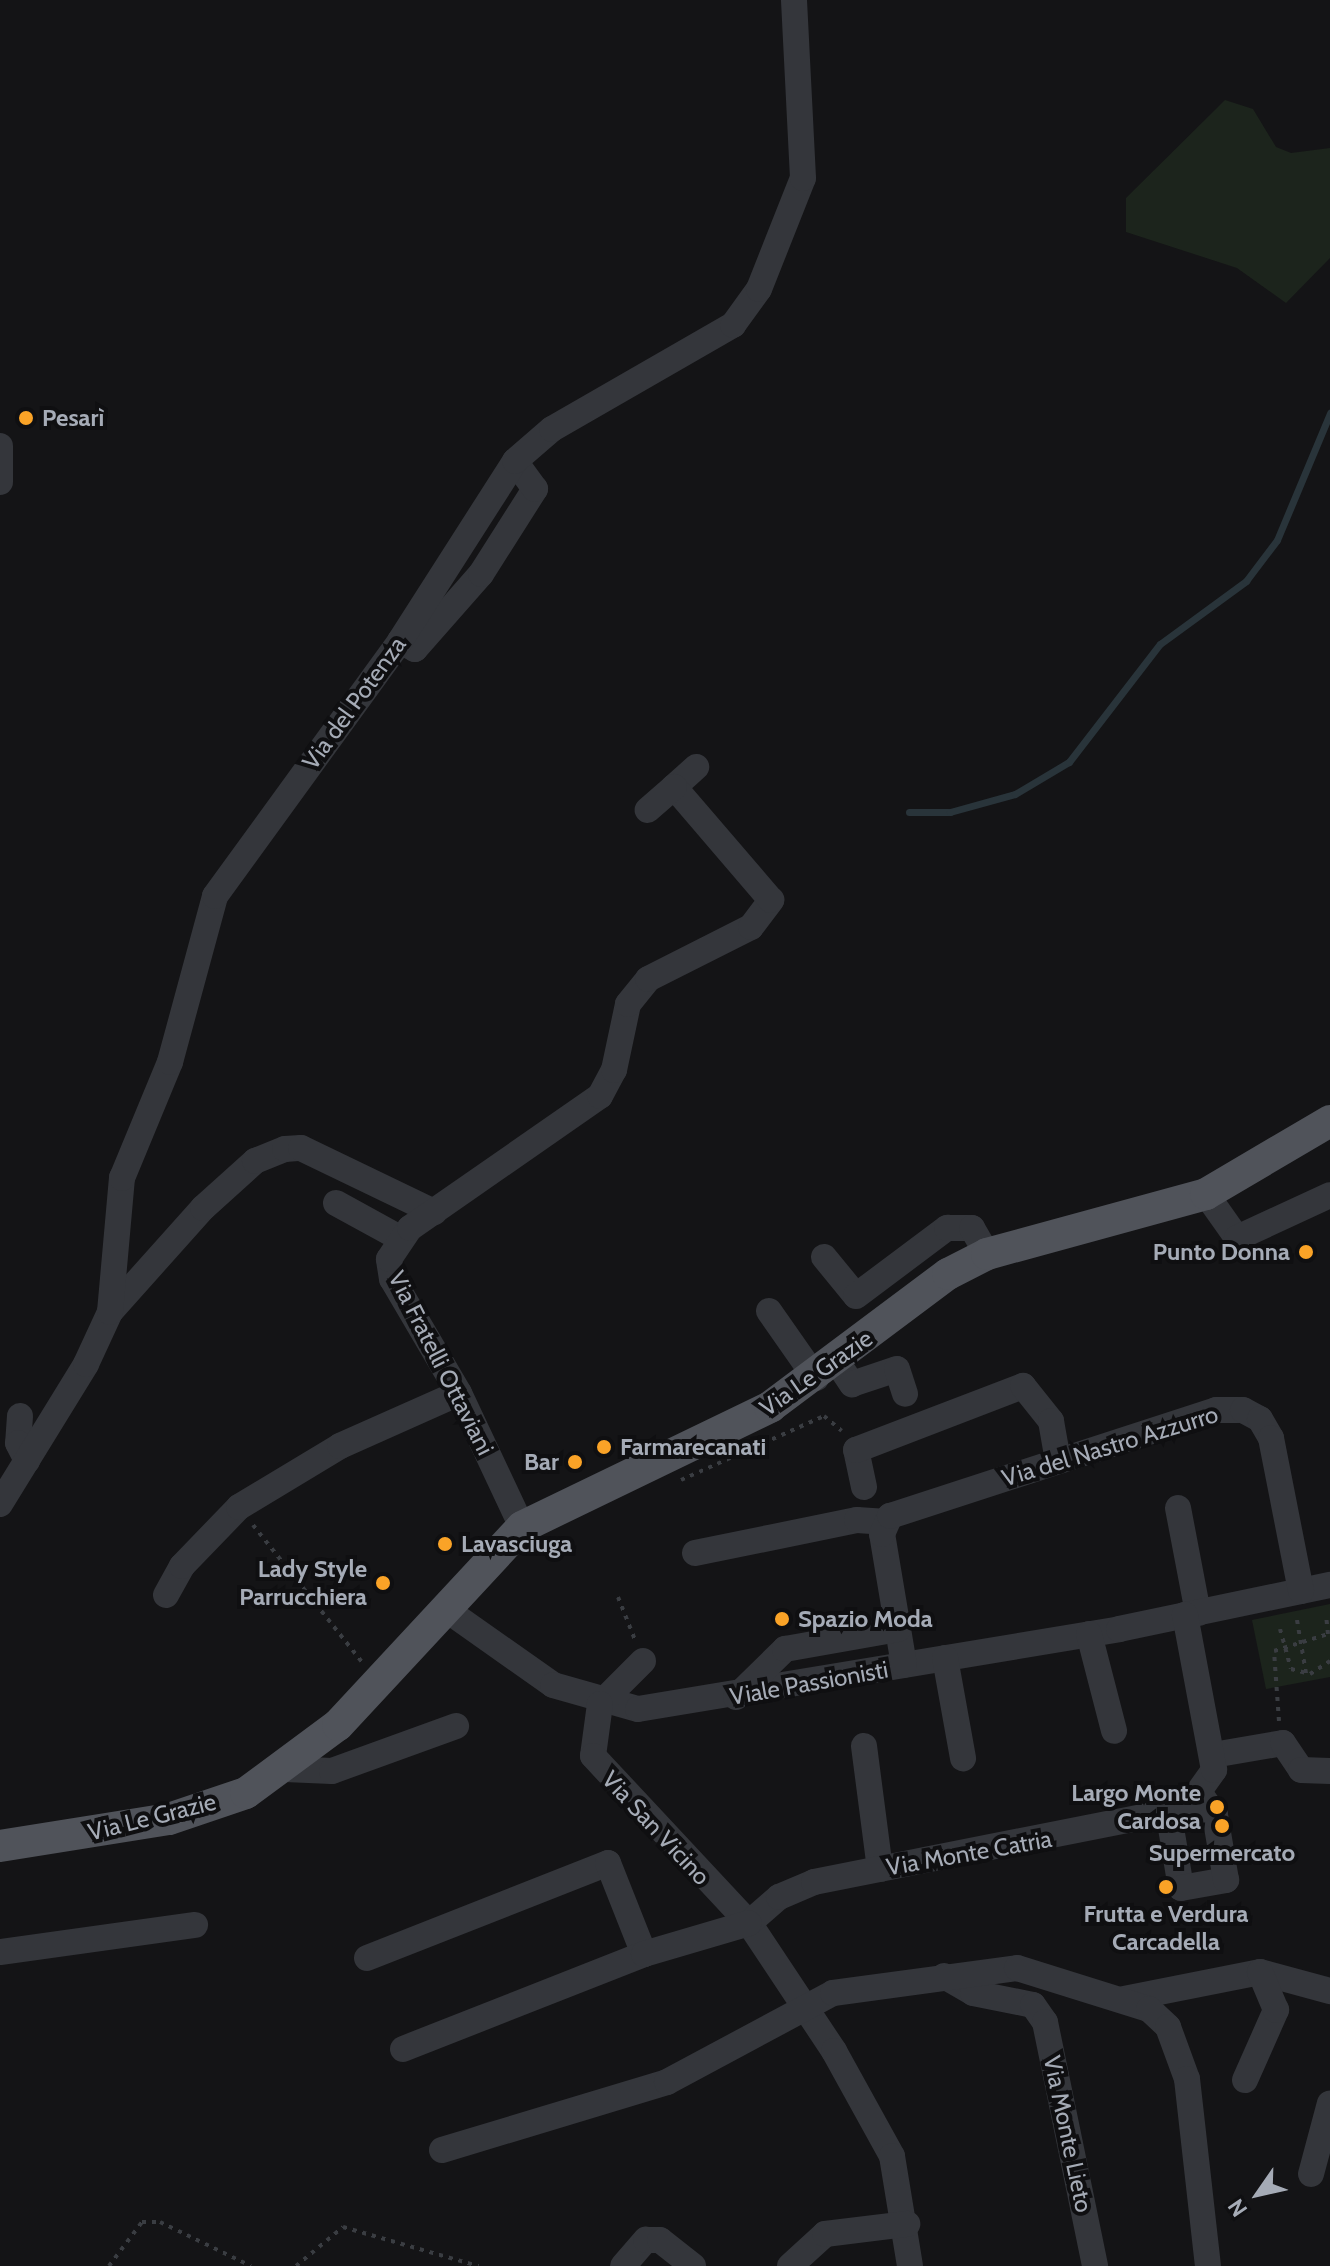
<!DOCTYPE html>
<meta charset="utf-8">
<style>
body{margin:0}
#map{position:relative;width:1330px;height:2266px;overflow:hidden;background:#141416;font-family:Cabin,sans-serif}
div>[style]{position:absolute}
.green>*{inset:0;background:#1c241c}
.stream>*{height:7px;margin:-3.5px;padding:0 3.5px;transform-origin:3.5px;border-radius:3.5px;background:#29343a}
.path>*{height:4px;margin-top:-2px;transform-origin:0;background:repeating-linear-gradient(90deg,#3a3d42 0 4px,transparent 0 10px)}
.minor>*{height:26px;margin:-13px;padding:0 13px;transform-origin:13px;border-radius:13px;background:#34363b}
.major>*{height:32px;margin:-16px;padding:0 16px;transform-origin:16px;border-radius:16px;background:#50535a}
.dots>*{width:22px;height:22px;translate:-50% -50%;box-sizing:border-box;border:4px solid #0f0f11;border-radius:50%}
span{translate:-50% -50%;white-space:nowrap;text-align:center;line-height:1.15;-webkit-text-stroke:8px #0f0f11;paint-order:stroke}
.poi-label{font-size:24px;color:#a5abb6;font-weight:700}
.left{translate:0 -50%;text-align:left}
.right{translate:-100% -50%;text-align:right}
.street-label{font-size:24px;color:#a5abb6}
.north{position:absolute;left:1218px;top:2154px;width:80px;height:80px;-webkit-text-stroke:6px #0f0f11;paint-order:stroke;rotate:236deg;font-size:22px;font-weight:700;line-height:32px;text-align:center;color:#a5abb6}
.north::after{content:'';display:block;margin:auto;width:28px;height:36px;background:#a5abb6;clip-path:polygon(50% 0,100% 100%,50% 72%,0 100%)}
</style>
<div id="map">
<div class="green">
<i style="clip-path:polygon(1225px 100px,1253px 109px,1276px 147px,1291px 153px,1330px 148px,1330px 258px,1286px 303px,1237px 268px,1126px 232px,1126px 198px)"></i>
<i style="clip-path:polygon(1330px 1604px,1330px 1677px,1266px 1689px,1252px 1620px)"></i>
</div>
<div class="stream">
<i style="left:909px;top:812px;width:41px"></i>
<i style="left:950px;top:812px;width:67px;rotate:-15.5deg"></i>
<i style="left:1015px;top:794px;width:63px;rotate:-30.7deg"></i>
<i style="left:1069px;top:762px;width:149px;rotate:-52.4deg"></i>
<i style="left:1160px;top:644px;width:107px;rotate:-36.2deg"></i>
<i style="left:1246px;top:581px;width:51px;rotate:-52.9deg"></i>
<i style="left:1277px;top:540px;width:138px;rotate:-67.3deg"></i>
</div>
<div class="path">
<i style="left:681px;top:1480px;width:157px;rotate:-24.1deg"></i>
<i style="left:824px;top:1416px;width:23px;rotate:40deg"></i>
<i style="left:253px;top:1525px;width:175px;rotate:51.5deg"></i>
<i style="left:618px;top:1597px;width:46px;rotate:68.4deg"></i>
<i style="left:1297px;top:1620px;width:54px;rotate:80.4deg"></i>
<i style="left:1280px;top:1629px;width:41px;rotate:74.6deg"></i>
<i style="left:1291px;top:1669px;width:20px;rotate:15deg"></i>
<i style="left:1310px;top:1674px;width:24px;rotate:-33deg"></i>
<i style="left:1279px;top:1721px;width:70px;rotate:-94.1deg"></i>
<i style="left:1274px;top:1651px;width:57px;rotate:-17.5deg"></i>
<i style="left:1328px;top:1634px;width:18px;rotate:-96deg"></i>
<i style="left:109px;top:2266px;width:55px;rotate:-53.1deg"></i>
<i style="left:142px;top:2222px;width:18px"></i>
<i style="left:160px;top:2222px;width:101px;rotate:25.8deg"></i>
<i style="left:296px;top:2266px;width:61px;rotate:-39.7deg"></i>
<i style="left:343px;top:2227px;width:141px;rotate:16.1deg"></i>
</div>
<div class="minor">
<i style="left:0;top:446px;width:36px;rotate:90deg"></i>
<i style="left:400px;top:641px;width:17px;rotate:28deg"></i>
<i style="left:415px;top:649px;width:100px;rotate:-48.7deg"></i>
<i style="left:481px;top:574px;width:101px;rotate:-57.6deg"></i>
<i style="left:535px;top:489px;width:34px;rotate:-126deg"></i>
<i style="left:674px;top:787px;width:30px;rotate:-42deg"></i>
<i style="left:1206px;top:1194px;width:54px;rotate:54.8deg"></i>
<i style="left:1237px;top:1238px;width:102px;rotate:-24.8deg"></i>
<i style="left:336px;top:1203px;width:73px;rotate:28.7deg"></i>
<i style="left:824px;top:1257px;width:50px;rotate:50.6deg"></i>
<i style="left:856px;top:1296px;width:114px;rotate:-36.8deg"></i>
<i style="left:947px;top:1228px;width:25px"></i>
<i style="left:972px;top:1228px;width:30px;rotate:60deg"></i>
<i style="left:769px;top:1311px;width:82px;rotate:55deg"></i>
<i style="left:110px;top:1312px;width:140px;rotate:-48.2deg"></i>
<i style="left:203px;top:1208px;width:70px;rotate:-42.1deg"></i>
<i style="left:255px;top:1161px;width:32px;rotate:-22deg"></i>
<i style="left:285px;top:1149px;width:16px;rotate:-4deg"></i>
<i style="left:301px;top:1148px;width:148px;rotate:25.7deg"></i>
<i style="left:837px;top:1362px;width:27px;rotate:56deg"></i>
<i style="left:852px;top:1384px;width:47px;rotate:-18.4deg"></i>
<i style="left:897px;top:1369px;width:26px;rotate:72deg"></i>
<i style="left:20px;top:1416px;width:27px;rotate:94deg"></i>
<i style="left:18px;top:1443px;width:20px;rotate:63deg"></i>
<i style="left:864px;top:1487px;width:38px;rotate:-102deg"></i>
<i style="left:856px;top:1450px;width:179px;rotate:-21deg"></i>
<i style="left:1023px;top:1386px;width:45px;rotate:51.3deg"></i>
<i style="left:1051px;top:1421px;width:40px;rotate:80deg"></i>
<i style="left:0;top:1504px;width:164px;rotate:-58.4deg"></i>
<i style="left:86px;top:1364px;width:57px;rotate:-65.2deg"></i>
<i style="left:110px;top:1312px;width:135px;rotate:-84.9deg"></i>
<i style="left:122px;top:1178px;width:126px;rotate:-67.5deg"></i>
<i style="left:170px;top:1062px;width:172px;rotate:-74.8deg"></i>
<i style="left:215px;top:896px;width:315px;rotate:-54deg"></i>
<i style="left:400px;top:641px;width:214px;rotate:-57.4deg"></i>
<i style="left:515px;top:461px;width:49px;rotate:-40.9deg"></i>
<i style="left:552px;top:429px;width:209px;rotate:-29.9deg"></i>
<i style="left:733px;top:325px;width:44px;rotate:-54.2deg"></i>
<i style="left:759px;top:289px;width:119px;rotate:-68.4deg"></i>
<i style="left:803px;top:178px;width:178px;rotate:-92.9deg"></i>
<i style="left:1178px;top:1508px;width:107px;rotate:79.2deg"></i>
<i style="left:522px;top:1527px;width:148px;rotate:-115.2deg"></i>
<i style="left:459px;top:1393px;width:132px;rotate:-120.4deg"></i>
<i style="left:392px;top:1279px;width:20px;rotate:-99deg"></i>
<i style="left:389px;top:1259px;width:37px;rotate:-56deg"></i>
<i style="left:410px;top:1228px;width:231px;rotate:-34.8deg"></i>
<i style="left:600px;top:1096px;width:30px;rotate:-62deg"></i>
<i style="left:614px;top:1070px;width:67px;rotate:-78deg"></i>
<i style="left:628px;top:1004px;width:32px;rotate:-51deg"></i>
<i style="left:648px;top:979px;width:115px;rotate:-26.8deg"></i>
<i style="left:751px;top:927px;width:34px;rotate:-53deg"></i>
<i style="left:771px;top:900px;width:149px;rotate:-130.6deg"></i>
<i style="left:674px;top:787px;width:35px;rotate:139deg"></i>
<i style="left:695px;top:1553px;width:165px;rotate:-11.5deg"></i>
<i style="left:857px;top:1520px;width:26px;rotate:4deg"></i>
<i style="left:166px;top:1595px;width:33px;rotate:-61deg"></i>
<i style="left:182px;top:1566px;width:82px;rotate:-46deg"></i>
<i style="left:239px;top:1507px;width:118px;rotate:-31.1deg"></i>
<i style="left:340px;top:1446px;width:130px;rotate:-24deg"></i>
<i style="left:444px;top:1608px;width:133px;rotate:35.2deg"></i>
<i style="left:553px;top:1685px;width:88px;rotate:15.8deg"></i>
<i style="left:638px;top:1709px;width:488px;rotate:-9.4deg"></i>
<i style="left:1119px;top:1629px;width:216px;rotate:-11.8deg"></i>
<i style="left:1089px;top:1634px;width:100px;rotate:75.5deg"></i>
<i style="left:945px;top:1658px;width:102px;rotate:79.8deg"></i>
<i style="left:643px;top:1661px;width:61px;rotate:135deg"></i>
<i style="left:600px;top:1704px;width:52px;rotate:97.7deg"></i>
<i style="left:593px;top:1756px;width:229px;rotate:47deg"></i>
<i style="left:749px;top:1923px;width:154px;rotate:56.4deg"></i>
<i style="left:834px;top:2051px;width:120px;rotate:61.1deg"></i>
<i style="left:892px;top:2156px;width:111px;rotate:80.7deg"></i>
<i style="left:904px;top:1665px;width:133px;rotate:-99.5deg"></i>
<i style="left:882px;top:1534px;width:20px;rotate:-66deg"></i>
<i style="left:890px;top:1516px;width:343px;rotate:-18deg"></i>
<i style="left:1216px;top:1410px;width:27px"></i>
<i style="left:1243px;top:1410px;width:19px;rotate:28deg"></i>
<i style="left:1260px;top:1419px;width:22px;rotate:60deg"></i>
<i style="left:1271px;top:1438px;width:156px;rotate:78.9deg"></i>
<i style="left:736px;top:1697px;width:69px;rotate:-44.4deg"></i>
<i style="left:785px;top:1649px;width:115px;rotate:-10deg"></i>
<i style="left:864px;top:1746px;width:124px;rotate:82.6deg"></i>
<i style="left:1213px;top:1755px;width:71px;rotate:-9.7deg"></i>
<i style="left:1283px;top:1743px;width:32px;rotate:56deg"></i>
<i style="left:1301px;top:1770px;width:29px;rotate:2deg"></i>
<i style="left:285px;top:1769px;width:47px;rotate:2.4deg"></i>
<i style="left:332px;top:1771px;width:132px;rotate:-19.9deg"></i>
<i style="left:1169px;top:1816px;width:73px;rotate:80.5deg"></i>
<i style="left:1181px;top:1888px;width:46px;rotate:-10.1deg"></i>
<i style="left:1226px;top:1880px;width:66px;rotate:-99.6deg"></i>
<i style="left:1215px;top:1815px;width:24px;rotate:-125deg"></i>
<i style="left:749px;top:1923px;width:40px;rotate:-41deg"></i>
<i style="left:779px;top:1897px;width:38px;rotate:-23deg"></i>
<i style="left:814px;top:1882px;width:380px;rotate:-11.2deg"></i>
<i style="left:1187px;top:1808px;width:47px;rotate:-54.6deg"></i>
<i style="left:1214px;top:1770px;width:158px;rotate:-100.6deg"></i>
<i style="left:0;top:1952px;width:197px;rotate:-7.9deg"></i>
<i style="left:367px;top:1958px;width:259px;rotate:-21.5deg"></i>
<i style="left:608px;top:1863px;width:98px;rotate:68.4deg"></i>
<i style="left:944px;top:1976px;width:34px;rotate:30deg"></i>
<i style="left:973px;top:1993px;width:61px;rotate:11.3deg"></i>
<i style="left:1033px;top:2005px;width:21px;rotate:55deg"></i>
<i style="left:1045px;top:2022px;width:249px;rotate:78.4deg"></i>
<i style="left:1124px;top:1999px;width:139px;rotate:-11.2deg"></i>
<i style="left:1260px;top:1972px;width:73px;rotate:15.2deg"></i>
<i style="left:403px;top:2049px;width:259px;rotate:-21.5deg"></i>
<i style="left:644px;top:1954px;width:109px;rotate:-16.4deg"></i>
<i style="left:1245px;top:2080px;width:77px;rotate:-66.1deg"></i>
<i style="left:1276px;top:2010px;width:41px;rotate:-112.8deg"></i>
<i style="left:442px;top:2150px;width:235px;rotate:-16.8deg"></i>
<i style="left:667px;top:2082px;width:188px;rotate:-28.2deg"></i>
<i style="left:833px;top:1993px;width:186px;rotate:-7.7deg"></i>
<i style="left:1017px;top:1968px;width:138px;rotate:17.3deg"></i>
<i style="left:1149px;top:2009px;width:26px;rotate:43deg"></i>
<i style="left:1168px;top:2027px;width:55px;rotate:69.9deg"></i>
<i style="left:1187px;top:2079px;width:188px;rotate:83.6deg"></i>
<i style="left:1311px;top:2174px;width:73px;rotate:-75deg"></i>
<i style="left:623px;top:2266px;width:35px;rotate:-49deg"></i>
<i style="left:646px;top:2240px;width:14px"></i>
<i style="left:660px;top:2240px;width:42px;rotate:38.2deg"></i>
<i style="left:790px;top:2266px;width:47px;rotate:-42.4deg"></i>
<i style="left:825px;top:2234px;width:83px;rotate:-7deg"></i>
</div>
<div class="major">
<i style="left:0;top:1846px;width:171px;rotate:-9.1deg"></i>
<i style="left:169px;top:1819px;width:81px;rotate:-18.7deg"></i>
<i style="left:246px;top:1793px;width:114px;rotate:-36.5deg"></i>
<i style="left:338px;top:1725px;width:270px;rotate:-47.1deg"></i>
<i style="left:522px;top:1527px;width:276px;rotate:-25.8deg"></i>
<i style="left:770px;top:1407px;width:222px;rotate:-36.8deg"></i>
<i style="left:948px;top:1274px;width:44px;rotate:-27.1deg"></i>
<i style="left:987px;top:1254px;width:227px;rotate:-15.3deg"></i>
<i style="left:1206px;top:1194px;width:144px;rotate:-30.5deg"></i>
</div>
<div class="dots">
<i style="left:26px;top:418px;background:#faa327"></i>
<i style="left:1306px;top:1252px;background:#faa327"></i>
<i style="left:604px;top:1447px;background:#faa327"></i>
<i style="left:575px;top:1462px;background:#faa327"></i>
<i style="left:445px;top:1544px;background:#faa327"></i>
<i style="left:383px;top:1583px;background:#faa327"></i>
<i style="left:782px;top:1619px;background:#faa327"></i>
<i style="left:1217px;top:1807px;background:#faa327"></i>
<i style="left:1222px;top:1826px;background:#faa327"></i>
<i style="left:1166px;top:1887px;background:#faa327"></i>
</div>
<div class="poi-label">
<span class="left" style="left:42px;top:418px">Pesarì</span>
<span class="right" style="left:1290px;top:1252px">Punto Donna</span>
<span class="left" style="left:620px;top:1447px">Farmarecanati</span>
<span class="right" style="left:559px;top:1462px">Bar</span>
<span class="left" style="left:461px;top:1544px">Lavasciuga</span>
<span class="right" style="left:367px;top:1583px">Lady Style<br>Parrucchiera</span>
<span class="left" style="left:798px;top:1619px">Spazio Moda</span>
<span class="right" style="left:1201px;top:1807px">Largo Monte<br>Cardosa</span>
<span style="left:1222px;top:1853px">Supermercato</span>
<span style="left:1166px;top:1928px">Frutta e Verdura<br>Carcadella</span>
</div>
<div class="street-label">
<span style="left:354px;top:703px;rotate:-54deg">Via del Potenza</span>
<span style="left:441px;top:1363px;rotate:63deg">Via Fratelli Ottaviani</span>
<span style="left:816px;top:1373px;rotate:-35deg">Via Le Grazie</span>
<span style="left:1110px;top:1446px;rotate:-17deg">Via del Nastro Azzurro</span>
<span style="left:809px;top:1683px;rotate:-10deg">Viale Passionisti</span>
<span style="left:152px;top:1817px;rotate:-14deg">Via Le Grazie</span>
<span style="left:656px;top:1828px;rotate:47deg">Via San Vicino</span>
<span style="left:969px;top:1853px;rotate:-10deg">Via Monte Catria</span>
<span style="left:1068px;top:2134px;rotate:78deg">Via Monte Lieto</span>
</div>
<div class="north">N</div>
</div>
